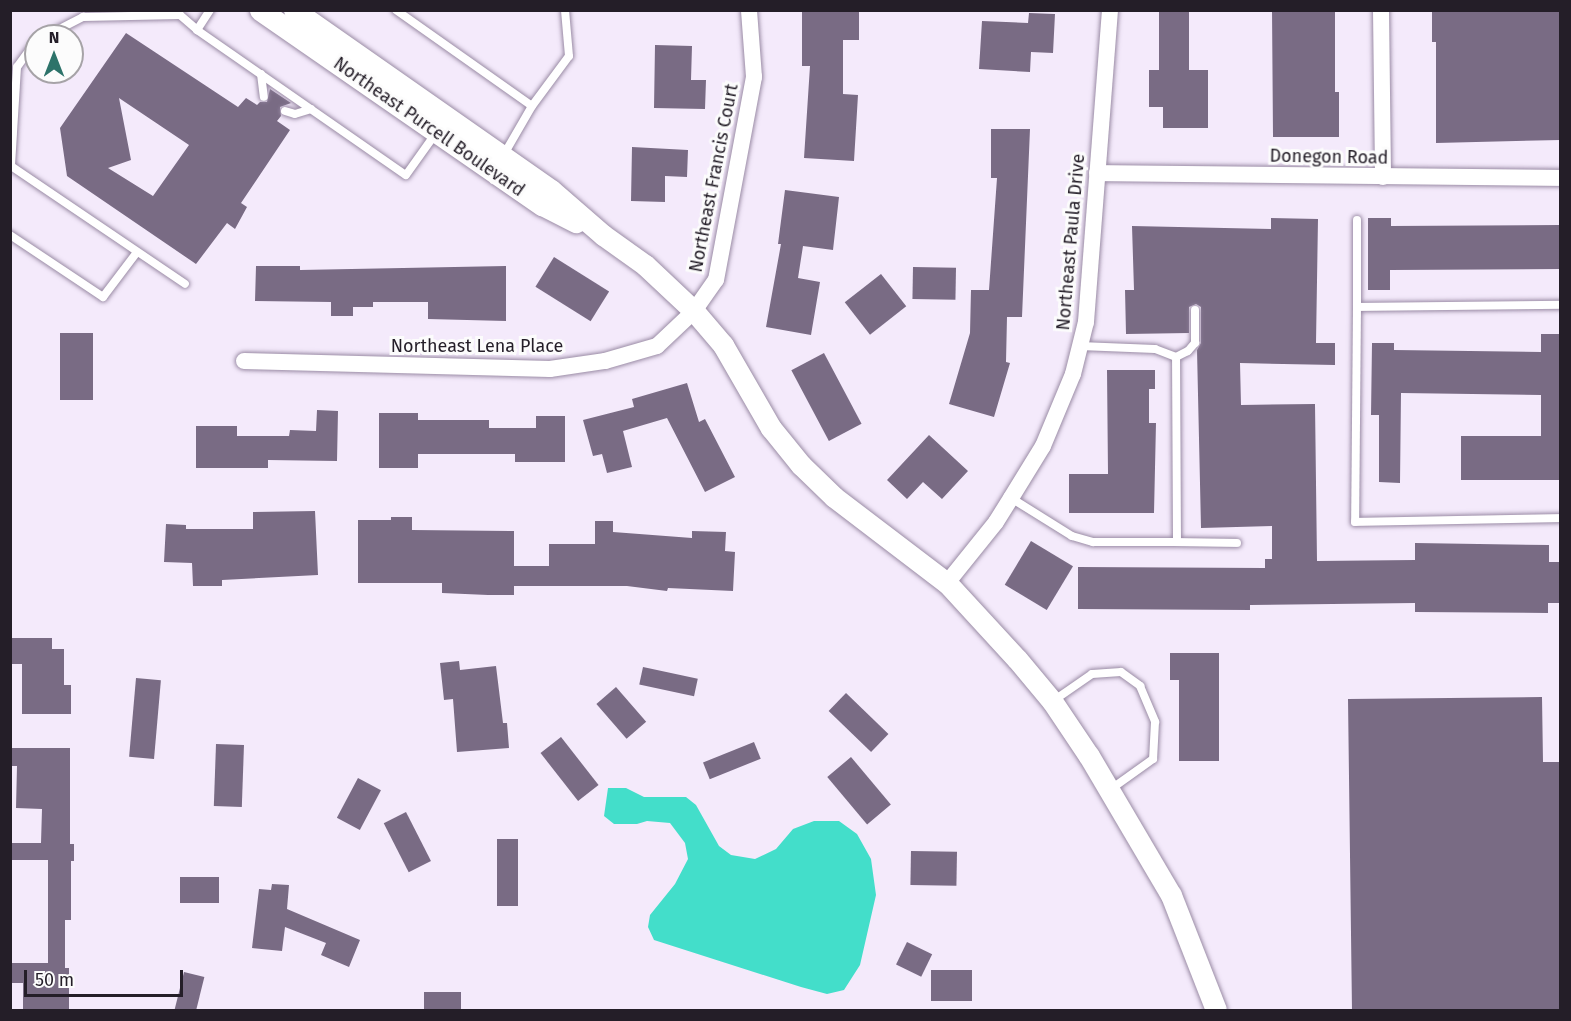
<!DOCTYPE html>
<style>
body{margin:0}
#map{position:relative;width:1571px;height:1021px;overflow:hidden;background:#f4eafb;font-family:"Fira Sans",sans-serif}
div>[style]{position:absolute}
.water>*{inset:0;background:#43deca}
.building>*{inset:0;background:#796b84;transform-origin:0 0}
.roads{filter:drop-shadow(0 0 2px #9a8ba5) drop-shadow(0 0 2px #9a8ba5)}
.service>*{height:8px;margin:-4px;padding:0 4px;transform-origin:4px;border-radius:4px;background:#fff}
.minor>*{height:16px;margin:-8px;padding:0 8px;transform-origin:8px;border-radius:8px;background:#fff}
.tertiary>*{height:21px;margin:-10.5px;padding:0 10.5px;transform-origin:10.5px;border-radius:10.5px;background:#fff}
span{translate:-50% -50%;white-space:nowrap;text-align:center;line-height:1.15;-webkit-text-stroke:6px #fcfcfc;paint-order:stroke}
.street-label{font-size:18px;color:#241e28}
.frame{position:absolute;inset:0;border:12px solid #241e28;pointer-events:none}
.north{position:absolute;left:24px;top:24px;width:60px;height:60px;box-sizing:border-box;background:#fcfcfc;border:2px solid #a6a3a7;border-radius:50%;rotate:0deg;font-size:16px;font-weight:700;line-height:24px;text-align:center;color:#241e28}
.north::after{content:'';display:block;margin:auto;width:21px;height:27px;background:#2d736a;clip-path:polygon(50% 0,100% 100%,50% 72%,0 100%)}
.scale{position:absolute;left:24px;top:970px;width:159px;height:27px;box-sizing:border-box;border:3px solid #241e28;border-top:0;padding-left:8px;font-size:18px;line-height:21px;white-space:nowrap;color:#241e28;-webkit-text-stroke:4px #fcfcfc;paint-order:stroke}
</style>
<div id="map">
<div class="water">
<i style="clip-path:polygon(608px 788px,626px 788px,644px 797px,686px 797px,696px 805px,719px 846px,731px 855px,755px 859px,776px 849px,793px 829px,814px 821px,839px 821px,857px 834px,871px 859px,876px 895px,860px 965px,844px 990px,827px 994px,801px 987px,654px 940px,648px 927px,650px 915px,675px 884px,688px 859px,685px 843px,670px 823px,647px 821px,637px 824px,614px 824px,604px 816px)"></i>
</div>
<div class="building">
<i style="clip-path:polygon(802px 10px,859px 10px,859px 40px,843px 40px,843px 94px,858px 95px,854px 161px,804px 158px,810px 66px,802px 66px)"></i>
<i style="clip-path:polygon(1159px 10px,1189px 10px,1189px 70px,1208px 70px,1208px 128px,1163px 128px,1163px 107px,1149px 107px,1149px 70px,1159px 70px)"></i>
<i style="clip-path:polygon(1272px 10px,1335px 10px,1335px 92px,1339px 92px,1339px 137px,1273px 137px)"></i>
<i style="clip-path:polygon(1432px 10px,1560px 10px,1560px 140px,1436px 143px,1436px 42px,1432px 42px)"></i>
<i style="clip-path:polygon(1029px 13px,1055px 14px,1053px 53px,1031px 52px,1030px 72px,979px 69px,982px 21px,1028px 23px)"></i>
<i style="clip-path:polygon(evenodd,126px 33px,238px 107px,246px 98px,257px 105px,260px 102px,267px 102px,270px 89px,291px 103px,280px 107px,281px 116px,277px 121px,290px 130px,241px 203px,247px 207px,235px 229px,227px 223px,196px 264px,67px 176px,60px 128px,126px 33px,119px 98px,189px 145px,153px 196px,108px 168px,131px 160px,119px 98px)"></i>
<i style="clip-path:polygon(655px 45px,692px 46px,691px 80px,706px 80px,705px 109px,654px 108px)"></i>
<i style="clip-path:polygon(991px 129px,1030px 129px,1022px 317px,1007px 317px,1006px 362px,1010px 363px,994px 417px,949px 404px,970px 333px,971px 290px,989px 290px,997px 178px,991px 178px)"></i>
<i style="clip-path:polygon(632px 147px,688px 150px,687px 177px,665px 176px,665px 202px,631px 201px)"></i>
<i style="clip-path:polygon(785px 190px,839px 197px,833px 250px,803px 246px,798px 278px,820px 282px,811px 335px,766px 327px,781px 244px,778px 244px)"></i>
<i style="clip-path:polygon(1271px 218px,1318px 219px,1316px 343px,1335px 343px,1335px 365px,1240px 363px,1241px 405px,1315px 404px,1317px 561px,1415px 560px,1415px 543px,1549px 545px,1549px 562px,1560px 562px,1560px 603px,1548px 603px,1548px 613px,1415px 612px,1415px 603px,1250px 605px,1250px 610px,1078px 609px,1078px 567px,1265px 568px,1265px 559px,1272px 559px,1272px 526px,1201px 528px,1197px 350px,1201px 343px,1201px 307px,1196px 304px,1189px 307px,1189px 333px,1126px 334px,1125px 290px,1134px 290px,1132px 226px,1271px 229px)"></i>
<i style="clip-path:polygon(1368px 218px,1391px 218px,1391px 226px,1560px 225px,1560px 269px,1390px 270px,1390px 290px,1368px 290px)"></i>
<i style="left:554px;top:257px;width:65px;height:35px;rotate:32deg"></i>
<i style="clip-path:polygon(256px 266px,300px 266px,300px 270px,506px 266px,506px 321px,428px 319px,428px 302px,373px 302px,373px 307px,353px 307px,353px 316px,331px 316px,331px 302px,255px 301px)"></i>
<i style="left:913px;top:267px;width:43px;height:32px;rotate:1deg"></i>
<i style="left:881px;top:274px;width:41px;height:46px;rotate:52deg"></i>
<i style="left:60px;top:333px;width:33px;height:67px"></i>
<i style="clip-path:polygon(1541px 334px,1560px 334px,1560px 480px,1461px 480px,1461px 436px,1541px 436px,1541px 395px,1401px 393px,1400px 483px,1379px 482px,1379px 415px,1371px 415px,1372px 343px,1394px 343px,1394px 350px,1541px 352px)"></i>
<i style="left:824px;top:353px;width:80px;height:37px;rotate:62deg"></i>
<i style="clip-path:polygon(1107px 370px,1155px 370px,1155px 389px,1149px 389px,1149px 423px,1156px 423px,1154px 513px,1069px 513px,1069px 474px,1108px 474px)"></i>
<i style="clip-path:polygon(687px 383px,699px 422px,705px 419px,735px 477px,705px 492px,667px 418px,623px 431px,632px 467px,607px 473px,602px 454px,593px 456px,583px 420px,634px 407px,632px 399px)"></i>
<i style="clip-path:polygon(317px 410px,338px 411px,337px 461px,268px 460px,268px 468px,196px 468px,196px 426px,237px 426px,237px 436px,289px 436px,290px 430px,316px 431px)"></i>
<i style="clip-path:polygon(379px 413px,418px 413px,418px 420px,489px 420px,489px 428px,536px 428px,536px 416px,565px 416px,565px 462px,515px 462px,515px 454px,418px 454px,418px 468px,379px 468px)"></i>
<i style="clip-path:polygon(929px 435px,968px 471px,942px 499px,923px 482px,907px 499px,887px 480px)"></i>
<i style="clip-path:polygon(315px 511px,318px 575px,222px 580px,222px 586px,193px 586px,192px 563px,164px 562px,166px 524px,186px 525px,186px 529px,253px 529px,253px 512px)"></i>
<i style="clip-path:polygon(391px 517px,412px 517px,412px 530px,514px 531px,514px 566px,549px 566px,549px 544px,595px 544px,595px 521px,613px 521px,613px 532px,692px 538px,692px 531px,726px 532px,725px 551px,735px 552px,733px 591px,668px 588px,667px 591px,627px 586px,514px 586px,514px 595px,488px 595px,442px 593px,442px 583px,358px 583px,358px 520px,391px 520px)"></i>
<i style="left:1031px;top:541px;width:49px;height:51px;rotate:31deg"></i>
<i style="clip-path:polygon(10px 638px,52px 638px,52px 649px,64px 649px,64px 685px,71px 685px,71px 714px,22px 714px,22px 664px,10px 664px)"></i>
<i style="clip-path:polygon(1170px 653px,1219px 653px,1219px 761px,1179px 761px,1179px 680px,1170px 680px)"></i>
<i style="clip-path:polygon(459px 661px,460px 670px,496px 666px,503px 723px,507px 723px,509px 748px,457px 752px,453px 699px,444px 700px,440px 663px)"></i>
<i style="left:643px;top:667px;width:56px;height:18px;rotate:12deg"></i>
<i style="left:136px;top:678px;width:25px;height:79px;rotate:5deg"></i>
<i style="left:616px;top:687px;width:46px;height:26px;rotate:49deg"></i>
<i style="left:846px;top:693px;width:59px;height:25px;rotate:44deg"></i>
<i style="clip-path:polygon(1542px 697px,1543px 762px,1560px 762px,1560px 1011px,1352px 1011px,1348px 699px)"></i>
<i style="left:561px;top:737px;width:61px;height:26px;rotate:52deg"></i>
<i style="left:754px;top:742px;width:18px;height:55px;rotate:68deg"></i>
<i style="left:216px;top:744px;width:28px;height:62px;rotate:2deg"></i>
<i style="clip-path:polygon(10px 748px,70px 748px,70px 844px,74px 844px,74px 861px,71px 861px,71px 920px,65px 920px,65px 968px,69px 968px,69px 1011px,23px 1011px,23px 983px,10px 983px,10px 963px,48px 963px,48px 860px,10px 860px,10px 843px,41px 843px,42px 809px,16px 808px,17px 766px,10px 766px)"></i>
<i style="left:851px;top:757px;width:62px;height:31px;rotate:50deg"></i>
<i style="left:358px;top:778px;width:26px;height:45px;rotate:28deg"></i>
<i style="left:406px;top:812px;width:55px;height:25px;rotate:63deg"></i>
<i style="left:497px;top:839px;width:21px;height:67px"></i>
<i style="left:911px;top:851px;width:46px;height:34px;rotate:1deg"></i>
<i style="left:180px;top:877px;width:39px;height:26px"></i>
<i style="clip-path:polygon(272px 884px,289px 885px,287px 909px,360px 940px,349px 967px,321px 955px,326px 943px,285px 927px,282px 951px,252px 948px,259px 889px,271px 890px)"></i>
<i style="left:907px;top:942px;width:28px;height:25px;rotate:26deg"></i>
<i style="left:931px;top:970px;width:41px;height:31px"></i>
<i style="left:184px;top:972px;width:21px;height:40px;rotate:14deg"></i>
<i style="left:424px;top:992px;width:37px;height:19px"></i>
</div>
<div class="roads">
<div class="service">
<i style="left:210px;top:10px;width:24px;rotate:123deg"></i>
<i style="left:197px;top:30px;width:254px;rotate:34.8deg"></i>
<i style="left:406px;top:175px;width:52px;rotate:-54.5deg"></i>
<i style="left:396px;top:10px;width:166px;rotate:35.2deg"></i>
<i style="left:532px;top:106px;width:58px;rotate:120.1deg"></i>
<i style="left:46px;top:36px;width:42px;rotate:-27.2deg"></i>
<i style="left:83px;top:17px;width:97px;rotate:-1.2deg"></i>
<i style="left:180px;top:15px;width:23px;rotate:41deg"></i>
<i style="left:36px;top:41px;width:32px;rotate:126deg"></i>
<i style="left:17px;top:67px;width:99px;rotate:93.5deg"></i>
<i style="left:11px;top:166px;width:210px;rotate:34.1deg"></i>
<i style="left:261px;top:74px;width:23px;rotate:83deg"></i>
<i style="left:532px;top:106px;width:62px;rotate:-53.5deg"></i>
<i style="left:569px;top:56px;width:46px;rotate:-95deg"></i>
<i style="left:285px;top:111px;width:10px;rotate:17deg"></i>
<i style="left:295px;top:114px;width:17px;rotate:-17deg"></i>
<i style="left:1357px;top:220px;width:87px;rotate:90deg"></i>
<i style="left:1357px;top:307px;width:203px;rotate:-0.6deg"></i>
<i style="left:10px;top:235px;width:112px;rotate:33.7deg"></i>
<i style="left:103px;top:297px;width:56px;rotate:-52.9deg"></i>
<i style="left:1357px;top:307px;width:215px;rotate:90.5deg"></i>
<i style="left:1355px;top:522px;width:205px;rotate:-1.1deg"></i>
<i style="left:1176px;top:357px;width:13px;rotate:-27deg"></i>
<i style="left:1188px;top:351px;width:11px;rotate:-49deg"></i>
<i style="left:1195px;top:343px;width:33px;rotate:-90deg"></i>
<i style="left:1011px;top:498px;width:72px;rotate:31.9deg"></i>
<i style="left:1072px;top:536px;width:22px;rotate:16deg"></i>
<i style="left:1093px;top:542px;width:84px"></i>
<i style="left:1177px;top:542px;width:185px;rotate:-90.3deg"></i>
<i style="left:1176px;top:357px;width:22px;rotate:-159deg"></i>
<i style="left:1155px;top:349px;width:75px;rotate:-177.7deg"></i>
<i style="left:1177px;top:542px;width:60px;rotate:1deg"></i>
<i style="left:1053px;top:701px;width:47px;rotate:-34.7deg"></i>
<i style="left:1092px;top:674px;width:29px;rotate:-4deg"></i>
<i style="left:1121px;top:672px;width:24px;rotate:36deg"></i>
<i style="left:1140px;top:686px;width:39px;rotate:67deg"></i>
<i style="left:1155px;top:722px;width:37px;rotate:93deg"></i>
<i style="left:1153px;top:759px;width:52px;rotate:144.5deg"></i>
</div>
<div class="minor">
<i style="left:1381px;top:10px;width:167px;rotate:89.3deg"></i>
<i style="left:1097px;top:173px;width:463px;rotate:0.6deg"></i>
<i style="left:244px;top:361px;width:306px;rotate:1.5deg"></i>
<i style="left:550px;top:369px;width:56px;rotate:-8.3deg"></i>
<i style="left:605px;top:361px;width:54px;rotate:-16.1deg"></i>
<i style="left:657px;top:346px;width:51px;rotate:-43.4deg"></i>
<i style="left:694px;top:311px;width:38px;rotate:-55deg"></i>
<i style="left:716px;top:280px;width:207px;rotate:-79.4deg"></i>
<i style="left:754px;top:77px;width:67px;rotate:-94.3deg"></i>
<i style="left:947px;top:583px;width:78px;rotate:-51.2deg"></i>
<i style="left:996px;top:522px;width:28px;rotate:-58deg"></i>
<i style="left:1011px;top:498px;width:61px;rotate:-58.4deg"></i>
<i style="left:1043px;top:446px;width:78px;rotate:-67.4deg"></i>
<i style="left:1073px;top:374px;width:54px;rotate:-76deg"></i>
<i style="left:1086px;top:322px;width:313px;rotate:-85.6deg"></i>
</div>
<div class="tertiary">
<i style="left:260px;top:10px;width:343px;rotate:34.7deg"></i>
<i style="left:542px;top:205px;width:38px;rotate:27deg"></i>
<i style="left:294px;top:10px;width:314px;rotate:35deg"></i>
<i style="left:551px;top:190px;width:69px;rotate:40.9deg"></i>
<i style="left:603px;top:235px;width:52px;rotate:35.5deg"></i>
<i style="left:645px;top:265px;width:67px;rotate:43.2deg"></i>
<i style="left:694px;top:311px;width:45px;rotate:49.5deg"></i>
<i style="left:723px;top:345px;width:96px;rotate:60deg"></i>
<i style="left:771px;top:428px;width:48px;rotate:51deg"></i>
<i style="left:801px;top:465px;width:46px;rotate:44.1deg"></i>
<i style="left:834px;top:497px;width:142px;rotate:37.3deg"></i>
<i style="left:947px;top:583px;width:103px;rotate:47.4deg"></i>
<i style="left:1017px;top:659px;width:55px;rotate:50.2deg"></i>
<i style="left:1052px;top:701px;width:66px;rotate:56.1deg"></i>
<i style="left:1089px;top:756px;width:161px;rotate:59.5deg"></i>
<i style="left:1171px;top:895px;width:123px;rotate:68.6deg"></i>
</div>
</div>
<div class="street-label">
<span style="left:429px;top:127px;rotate:35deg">Northeast Purcell Boulevard</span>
<span style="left:1329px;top:157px;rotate:1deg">Donegon Road</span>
<span style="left:714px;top:178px;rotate:-79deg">Northeast Francis Court</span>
<span style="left:1071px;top:242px;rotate:-85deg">Northeast Paula Drive</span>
<span style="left:477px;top:346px">Northeast Lena Place</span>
</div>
<div class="frame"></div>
<div class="north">N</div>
<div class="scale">50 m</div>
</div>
